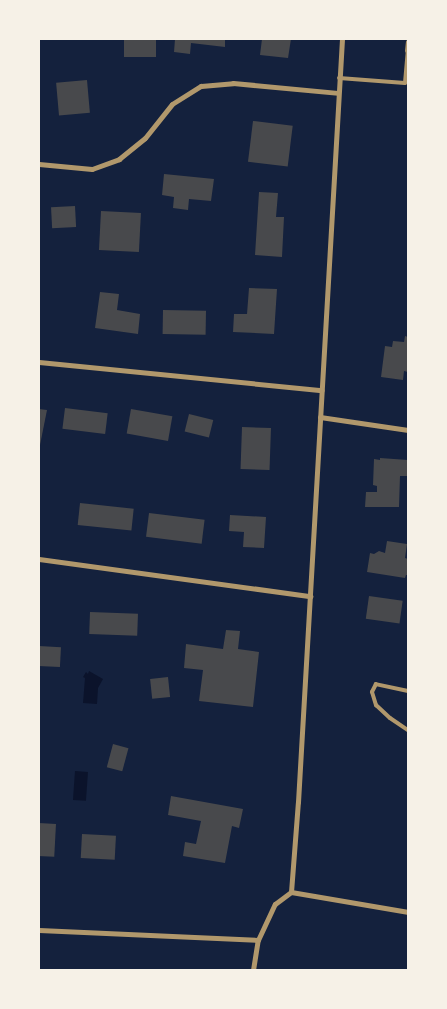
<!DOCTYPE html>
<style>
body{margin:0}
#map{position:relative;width:447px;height:1009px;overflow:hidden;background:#14213d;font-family:Jost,sans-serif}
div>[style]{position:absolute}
.water>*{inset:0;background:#0b132b;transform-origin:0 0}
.building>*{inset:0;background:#48494c;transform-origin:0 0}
.service>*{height:4px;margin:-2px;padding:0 2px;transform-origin:2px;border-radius:2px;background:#b1986c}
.minor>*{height:5px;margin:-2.5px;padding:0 2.5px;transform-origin:2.5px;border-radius:2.5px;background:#b1986c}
span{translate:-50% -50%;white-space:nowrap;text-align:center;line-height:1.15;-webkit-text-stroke:4px #f6f1e7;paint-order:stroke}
.frame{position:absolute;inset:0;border:40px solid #f6f1e7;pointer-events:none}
</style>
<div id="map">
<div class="water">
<i style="clip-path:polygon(89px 671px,103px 679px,98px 688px,97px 704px,83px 703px,85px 678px,83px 677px,86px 672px,88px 674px)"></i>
<i style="left:75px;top:771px;width:13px;height:29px;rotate:4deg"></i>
</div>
<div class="building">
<i style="left:124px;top:39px;width:32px;height:18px"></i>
<i style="clip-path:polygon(175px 39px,225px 39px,225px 47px,191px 43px,190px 54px,174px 52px)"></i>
<i style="clip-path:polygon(262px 39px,291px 39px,288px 58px,260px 55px)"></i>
<i style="left:87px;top:80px;width:33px;height:31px;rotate:85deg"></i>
<i style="left:253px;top:121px;width:40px;height:41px;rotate:7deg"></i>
<i style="clip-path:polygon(164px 174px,214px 179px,211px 201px,189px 199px,188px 210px,173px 208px,174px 197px,162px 195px)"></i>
<i style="clip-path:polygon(259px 192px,278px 193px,276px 217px,284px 217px,282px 257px,255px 255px)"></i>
<i style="left:75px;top:206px;width:21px;height:24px;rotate:87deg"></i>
<i style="left:101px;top:211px;width:40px;height:39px;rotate:3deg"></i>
<i style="clip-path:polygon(249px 288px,277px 289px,274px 334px,233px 332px,234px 314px,247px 314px)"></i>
<i style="clip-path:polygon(100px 292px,119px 294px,117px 310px,140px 314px,138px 334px,95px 328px)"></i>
<i style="left:163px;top:310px;width:43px;height:24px;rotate:1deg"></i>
<i style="clip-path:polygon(405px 336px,408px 337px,408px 372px,404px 371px,403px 380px,381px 377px,385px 346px,392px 347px,393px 341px,404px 342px)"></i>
<i style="left:65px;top:408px;width:43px;height:21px;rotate:7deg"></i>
<i style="clip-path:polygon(39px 409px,47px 410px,40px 445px,39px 445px)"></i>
<i style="left:131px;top:409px;width:42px;height:25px;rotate:10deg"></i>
<i style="left:189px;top:414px;width:25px;height:18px;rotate:14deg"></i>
<i style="left:242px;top:427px;width:29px;height:42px;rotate:2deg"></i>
<i style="clip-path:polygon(380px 458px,408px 460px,408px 476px,400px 476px,399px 507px,365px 507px,366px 492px,377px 492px,377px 486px,373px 485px,374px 459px,380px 460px)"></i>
<i style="left:80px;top:503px;width:54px;height:22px;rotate:6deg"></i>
<i style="left:149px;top:513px;width:56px;height:24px;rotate:7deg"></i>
<i style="clip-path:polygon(230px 515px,266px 517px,264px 548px,243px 547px,244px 532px,229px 531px)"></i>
<i style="clip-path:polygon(387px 541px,407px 544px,405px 558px,408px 559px,408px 575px,406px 575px,405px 578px,367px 572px,370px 553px,374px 554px,379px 551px,385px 553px)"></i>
<i style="left:369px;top:596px;width:34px;height:23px;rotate:8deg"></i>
<i style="left:90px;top:612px;width:48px;height:22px;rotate:2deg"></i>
<i style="clip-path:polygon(226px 630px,240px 631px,238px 649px,259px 652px,253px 707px,199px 701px,203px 670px,184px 668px,186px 644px,223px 649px)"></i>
<i style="left:39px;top:646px;width:22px;height:20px;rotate:3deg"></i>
<i style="left:168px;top:677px;width:20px;height:18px;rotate:84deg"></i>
<i style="left:113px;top:744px;width:16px;height:24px;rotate:15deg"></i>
<i style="clip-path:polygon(171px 796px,243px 809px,239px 828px,232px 826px,225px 863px,183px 856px,185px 842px,196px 844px,201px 821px,168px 815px)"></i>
<i style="left:39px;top:823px;width:17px;height:33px;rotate:3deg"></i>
<i style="left:82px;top:834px;width:34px;height:24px;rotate:3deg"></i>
</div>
<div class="service">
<i style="left:407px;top:51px;width:9px;rotate:-84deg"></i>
<i style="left:339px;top:78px;width:66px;rotate:4.3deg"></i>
<i style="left:405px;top:83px;width:32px;rotate:-85deg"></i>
<i style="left:408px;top:691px;width:33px;rotate:-168deg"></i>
<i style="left:376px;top:684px;width:9px;rotate:117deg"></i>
<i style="left:372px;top:692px;width:14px;rotate:73deg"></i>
<i style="left:376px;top:705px;width:19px;rotate:43deg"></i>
<i style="left:390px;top:718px;width:22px;rotate:34deg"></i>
</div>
<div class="minor">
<i style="left:39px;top:164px;width:53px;rotate:5.4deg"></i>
<i style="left:92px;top:169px;width:29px;rotate:-20deg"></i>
<i style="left:119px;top:159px;width:33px;rotate:-39deg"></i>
<i style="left:145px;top:138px;width:43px;rotate:-51.5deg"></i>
<i style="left:172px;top:104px;width:34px;rotate:-32deg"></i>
<i style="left:201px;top:86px;width:32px;rotate:-5deg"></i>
<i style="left:233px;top:83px;width:105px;rotate:5.4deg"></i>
<i style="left:39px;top:362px;width:284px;rotate:5.7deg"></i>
<i style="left:320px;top:417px;width:89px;rotate:8.4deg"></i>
<i style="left:39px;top:559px;width:274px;rotate:7.8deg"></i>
<i style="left:291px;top:892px;width:119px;rotate:9.7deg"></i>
<i style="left:39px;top:930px;width:219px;rotate:2.6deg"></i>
<i style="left:253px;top:970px;width:30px;rotate:-81deg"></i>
<i style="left:258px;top:940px;width:40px;rotate:-65deg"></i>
<i style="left:275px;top:904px;width:20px;rotate:-37deg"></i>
<i style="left:291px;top:892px;width:90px;rotate:-85.6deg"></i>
<i style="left:298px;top:802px;width:764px;rotate:-86.7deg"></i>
</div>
<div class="frame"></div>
</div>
